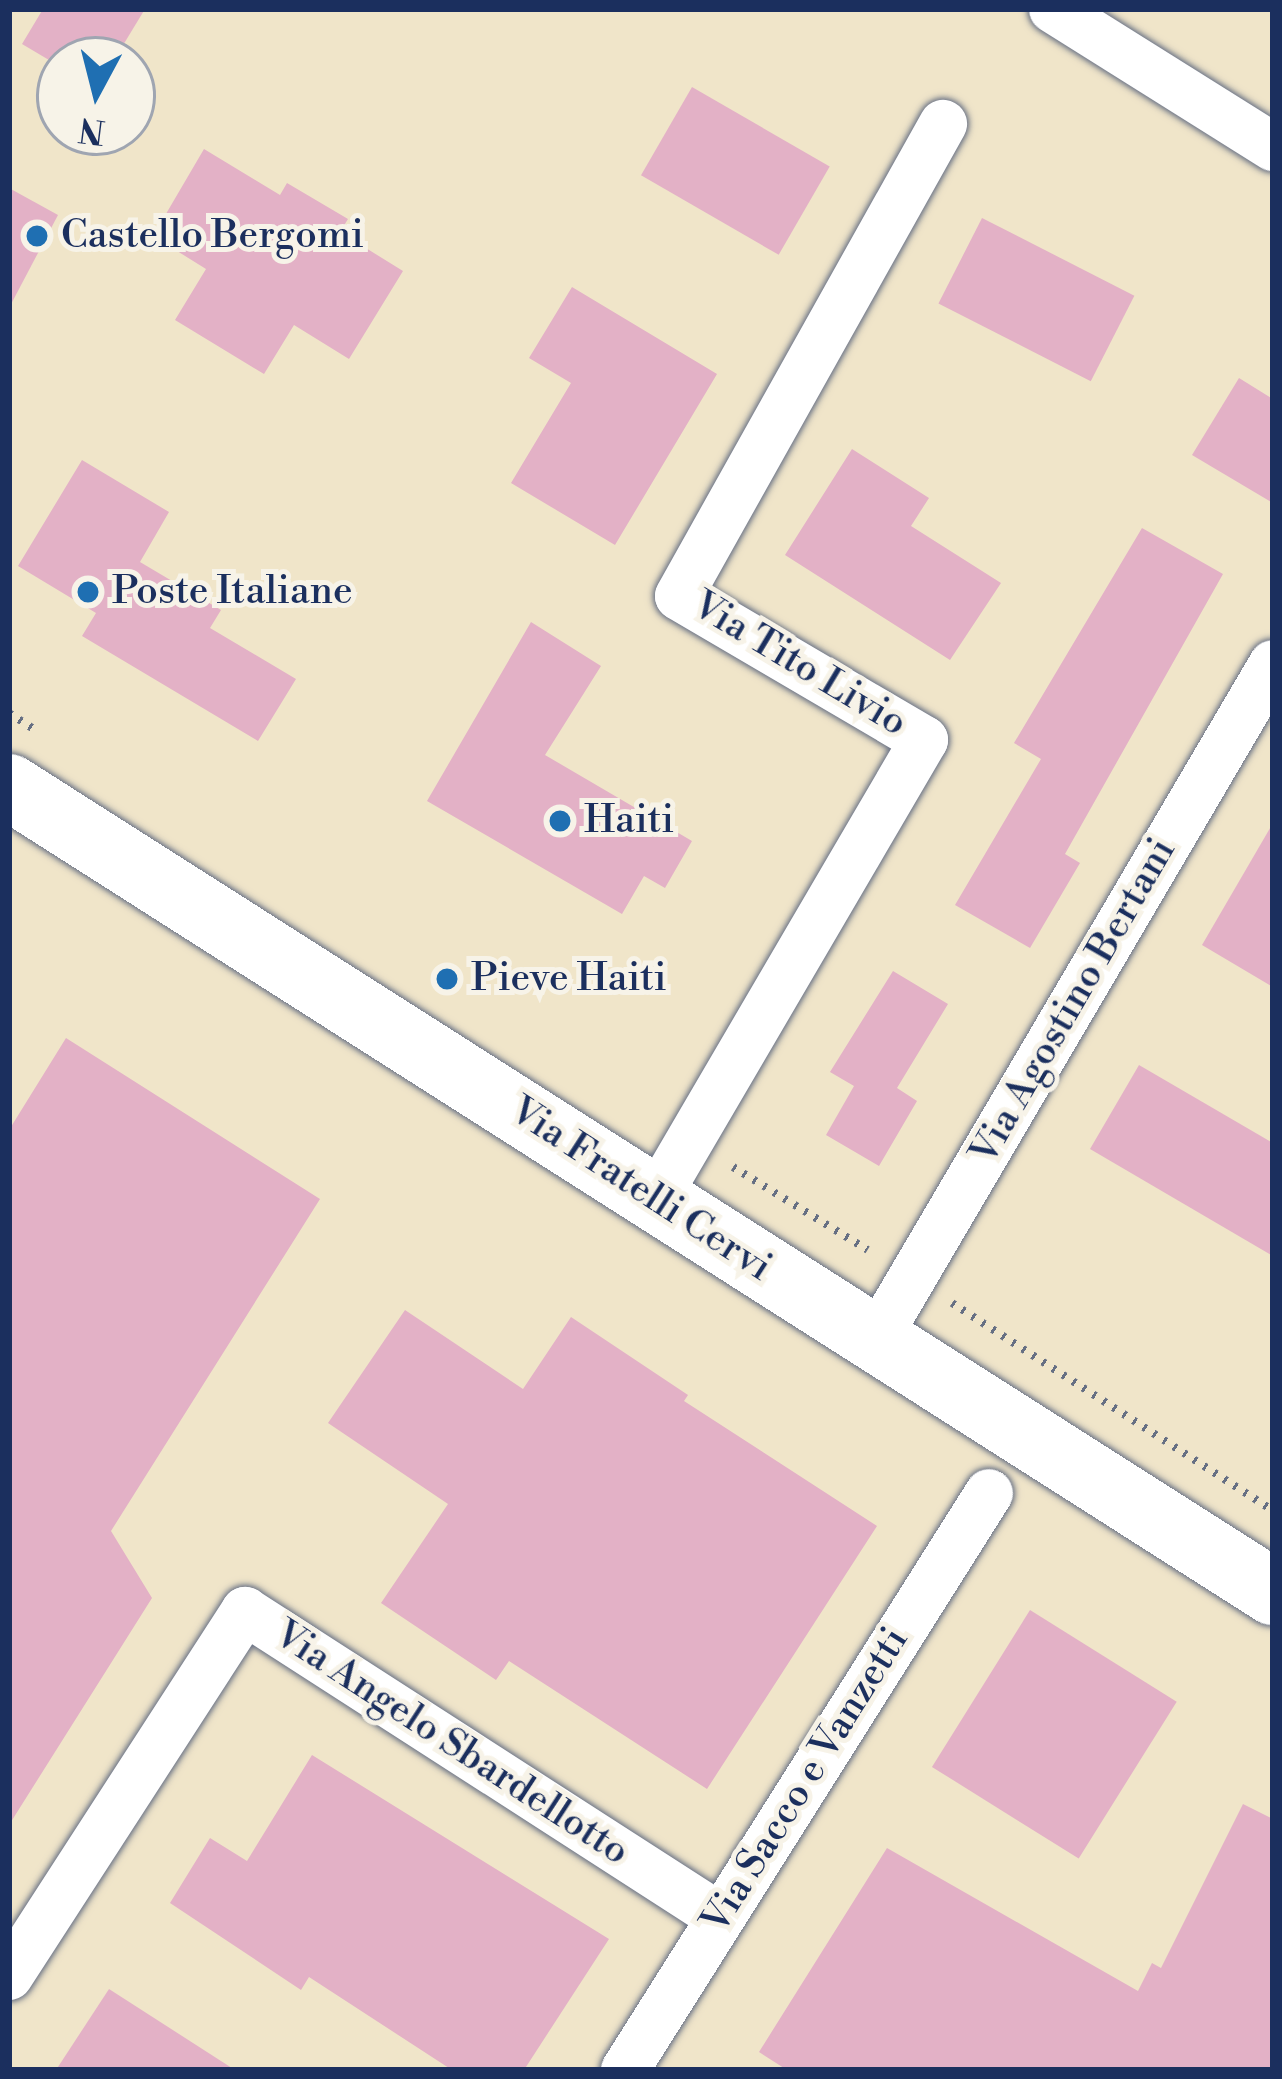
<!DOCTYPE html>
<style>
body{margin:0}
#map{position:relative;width:1282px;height:2079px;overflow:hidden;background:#f0e5c9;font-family:"Libre Bodoni",serif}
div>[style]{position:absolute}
.building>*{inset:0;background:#e3b1c6;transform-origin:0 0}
.path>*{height:8px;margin-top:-4px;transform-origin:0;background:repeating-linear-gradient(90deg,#666f83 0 3px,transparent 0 12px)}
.roads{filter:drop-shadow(0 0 3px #666f83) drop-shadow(0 0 3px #666f83)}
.street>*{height:48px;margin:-24px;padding:0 24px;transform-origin:24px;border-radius:24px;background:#fff}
.secondary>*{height:66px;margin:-33px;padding:0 33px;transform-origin:33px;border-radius:33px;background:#fff}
.dots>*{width:33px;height:33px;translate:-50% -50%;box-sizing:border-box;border:6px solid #f7f3e8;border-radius:50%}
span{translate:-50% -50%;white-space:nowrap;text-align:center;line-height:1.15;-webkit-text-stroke:10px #f7f3e8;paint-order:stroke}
.poi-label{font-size:39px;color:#1b2f5e}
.left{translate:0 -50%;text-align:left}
.street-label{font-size:39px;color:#1b2f5e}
.frame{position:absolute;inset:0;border:12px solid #1b2f5e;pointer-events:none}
.north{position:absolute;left:36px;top:36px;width:120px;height:120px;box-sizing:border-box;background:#f7f3e8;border:3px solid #9fa5b1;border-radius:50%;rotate:187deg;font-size:33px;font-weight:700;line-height:48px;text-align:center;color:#1b2f5e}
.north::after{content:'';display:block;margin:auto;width:42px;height:54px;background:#1f6fb2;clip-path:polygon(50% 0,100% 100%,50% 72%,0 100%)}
</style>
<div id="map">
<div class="building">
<i style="clip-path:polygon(43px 9px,145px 9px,114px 60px,49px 60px,22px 44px)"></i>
<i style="left:692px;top:87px;width:159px;height:102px;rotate:30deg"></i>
<i style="clip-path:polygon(204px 149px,280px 195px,287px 183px,348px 219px,340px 232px,403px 271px,349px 359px,294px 325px,264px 374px,175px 320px,206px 269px,153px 236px)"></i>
<i style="clip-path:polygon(9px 188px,58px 215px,9px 308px)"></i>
<i style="left:982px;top:218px;width:171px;height:96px;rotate:27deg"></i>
<i style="clip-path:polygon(572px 287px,717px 374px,615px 545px,511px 483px,571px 383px,529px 358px)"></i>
<i style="clip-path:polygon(1239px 378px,1273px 399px,1273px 503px,1192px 455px)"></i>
<i style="clip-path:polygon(852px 449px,929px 498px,911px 526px,1001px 583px,950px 660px,785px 555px)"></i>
<i style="clip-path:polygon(82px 460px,169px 512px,140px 562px,221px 610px,210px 628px,296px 679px,258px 741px,82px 636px,96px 613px,18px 566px)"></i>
<i style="clip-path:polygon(1142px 528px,1223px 574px,1065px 854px,1080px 863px,1030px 948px,955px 905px,1041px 759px,1014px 743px)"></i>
<i style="clip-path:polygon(531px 622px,601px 666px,545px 755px,692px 841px,665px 888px,644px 876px,622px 914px,427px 801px)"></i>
<i style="clip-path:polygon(1273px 823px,1273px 987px,1202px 945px)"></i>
<i style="clip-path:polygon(893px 971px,948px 1004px,897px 1088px,917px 1101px,879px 1166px,826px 1135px,854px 1086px,830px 1072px)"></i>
<i style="clip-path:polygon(66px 1038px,320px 1199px,111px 1531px,152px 1598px,9px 1825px,9px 1130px)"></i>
<i style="clip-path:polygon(1139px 1065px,1273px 1143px,1273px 1256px,1090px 1149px)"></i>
<i style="clip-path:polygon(405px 1310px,523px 1389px,571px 1317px,688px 1395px,684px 1401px,877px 1526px,707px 1789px,509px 1661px,496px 1680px,381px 1603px,448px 1504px,328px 1423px)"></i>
<i style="left:1030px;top:1610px;width:173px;height:185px;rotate:32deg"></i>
<i style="clip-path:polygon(312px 1755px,609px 1939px,524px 2070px,452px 2070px,309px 1977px,301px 1990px,170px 1903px,210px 1838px,247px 1861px)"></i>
<i style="clip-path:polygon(1243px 1804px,1273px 1819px,1273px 2070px,787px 2070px,759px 2052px,887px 1848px,1138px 1991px,1152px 1963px,1161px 1968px)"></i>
<i style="clip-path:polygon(109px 1989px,235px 2070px,56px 2070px)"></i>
</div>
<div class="path">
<i style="left:9px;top:713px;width:31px;rotate:33deg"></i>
<i style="left:733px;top:1167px;width:158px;rotate:31.6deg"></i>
<i style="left:952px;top:1303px;width:382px;rotate:32.9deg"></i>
</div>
<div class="roads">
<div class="street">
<i style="left:1053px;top:9px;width:260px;rotate:32.1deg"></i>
<i style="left:655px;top:1200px;width:533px;rotate:-59.68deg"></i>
<i style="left:924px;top:740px;width:284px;rotate:-149.6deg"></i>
<i style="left:679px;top:596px;width:541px;rotate:-60.78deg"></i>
<i style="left:875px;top:1341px;width:785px;rotate:-59.55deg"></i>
<i style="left:9px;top:1976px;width:435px;rotate:-57.1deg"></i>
<i style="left:245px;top:1611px;width:565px;rotate:32.79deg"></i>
<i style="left:625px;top:2070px;width:682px;rotate:-57.75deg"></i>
</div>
<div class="secondary">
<i style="left:9px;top:787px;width:1499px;rotate:32.49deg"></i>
</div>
</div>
<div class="dots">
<i style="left:37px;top:236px;background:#1f6fb2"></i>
<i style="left:88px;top:592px;background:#1f6fb2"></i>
<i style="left:560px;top:821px;background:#1f6fb2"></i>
<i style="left:447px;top:979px;background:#1f6fb2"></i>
</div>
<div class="poi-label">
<span class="left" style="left:61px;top:236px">Castello Bergomi</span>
<span class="left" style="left:112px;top:592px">Poste Italiane</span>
<span class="left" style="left:584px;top:821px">Haiti</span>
<span class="left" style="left:471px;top:979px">Pieve Haiti</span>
</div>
<div class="street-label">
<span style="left:799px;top:665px;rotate:31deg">Via Tito Livio</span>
<span style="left:1074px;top:1002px;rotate:-60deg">Via Agostino Bertani</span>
<span style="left:640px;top:1190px;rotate:33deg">Via Fratelli Cervi</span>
<span style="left:451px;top:1744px;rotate:33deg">Via Angelo Sbardellotto</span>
<span style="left:806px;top:1781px;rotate:-58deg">Via Sacco e Vanzetti</span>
</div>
<div class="frame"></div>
<div class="north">N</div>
</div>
